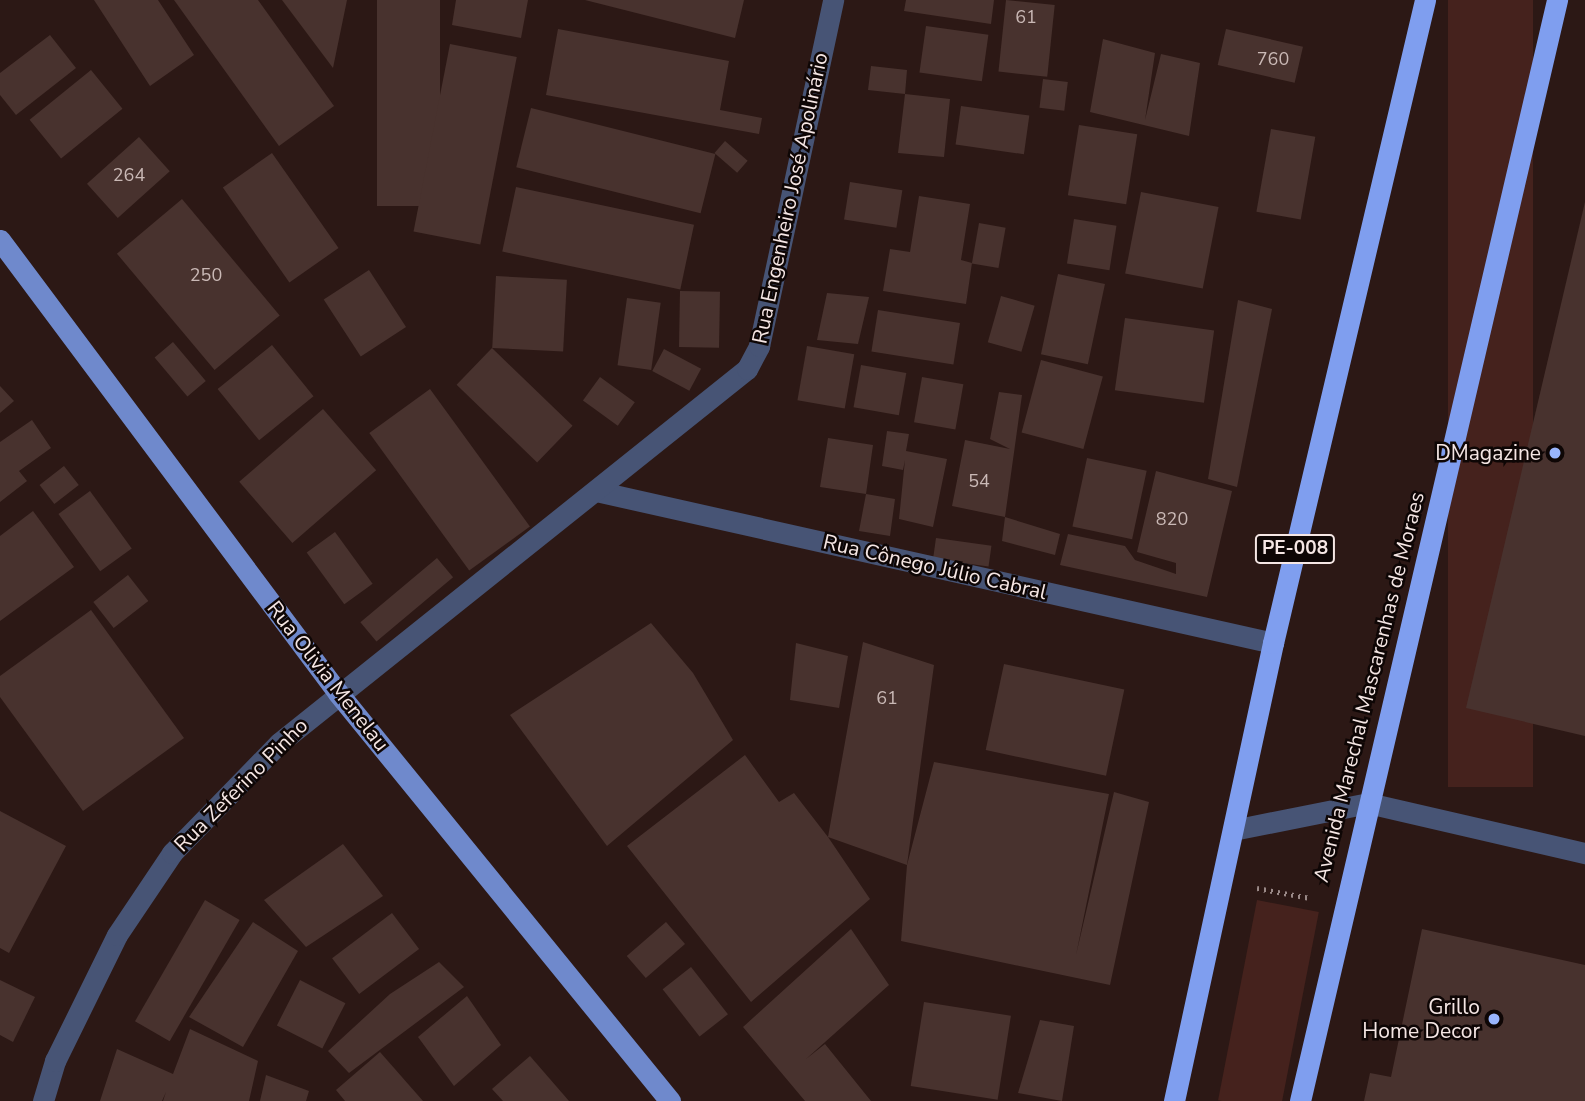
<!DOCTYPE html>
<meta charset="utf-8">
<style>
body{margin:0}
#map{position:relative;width:1585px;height:1101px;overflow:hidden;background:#2c1815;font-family:"Nunito Sans",sans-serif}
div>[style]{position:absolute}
.green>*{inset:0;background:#45221d;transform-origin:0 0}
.building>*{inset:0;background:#48322e;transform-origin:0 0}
.path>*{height:4.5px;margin-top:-2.25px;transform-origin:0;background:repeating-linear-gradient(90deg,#9a8987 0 2px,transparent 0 7px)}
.street>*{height:21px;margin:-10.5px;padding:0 10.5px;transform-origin:10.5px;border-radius:10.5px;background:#475475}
.primary>*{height:21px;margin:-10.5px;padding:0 10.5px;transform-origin:10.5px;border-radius:10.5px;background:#6f89cc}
.highway>*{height:21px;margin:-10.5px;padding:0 10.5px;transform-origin:10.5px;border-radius:10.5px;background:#7f9eef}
.dots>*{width:19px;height:19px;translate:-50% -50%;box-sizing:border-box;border:4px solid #0e0605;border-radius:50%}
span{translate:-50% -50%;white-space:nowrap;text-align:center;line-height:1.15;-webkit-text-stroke:5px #0e0605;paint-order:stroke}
.number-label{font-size:18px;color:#cab9b6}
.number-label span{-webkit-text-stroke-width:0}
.shield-label span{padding:2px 5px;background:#0e0605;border:2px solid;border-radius:5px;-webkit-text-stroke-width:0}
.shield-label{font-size:19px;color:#f5e6e4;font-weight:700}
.street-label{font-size:21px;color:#f5e6e4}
.poi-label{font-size:21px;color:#f5e6e4}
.right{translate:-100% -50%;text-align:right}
</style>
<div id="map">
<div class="green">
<i style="left:1448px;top:0;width:85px;height:787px"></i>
<i style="left:1257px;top:900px;width:63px;height:204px;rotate:11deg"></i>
</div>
<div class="building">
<i style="clip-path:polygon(94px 0,158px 0,194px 55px,150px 86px)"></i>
<i style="clip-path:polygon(174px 0,258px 0,334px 106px,279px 146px)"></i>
<i style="clip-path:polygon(282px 0,347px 0,333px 68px)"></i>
<i style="left:377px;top:0;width:63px;height:206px"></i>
<i style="clip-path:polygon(456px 0,528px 0,521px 38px,452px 25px)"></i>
<i style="clip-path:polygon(585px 0,744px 0,735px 38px)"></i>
<i style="clip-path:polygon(906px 0,994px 0,991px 24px,904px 11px)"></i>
<i style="left:1006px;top:0;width:49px;height:72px;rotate:6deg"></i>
<i style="left:926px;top:26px;width:63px;height:47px;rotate:8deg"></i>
<i style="clip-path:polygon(558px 29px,729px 61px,720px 110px,762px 118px,759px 134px,546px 95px)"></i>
<i style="left:1226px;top:29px;width:79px;height:37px;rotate:13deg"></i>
<i style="clip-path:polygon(50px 35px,76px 68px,16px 115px,0 95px,0 73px)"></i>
<i style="clip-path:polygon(1103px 39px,1155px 53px,1145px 120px,1161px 54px,1200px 63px,1189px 136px,1090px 112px)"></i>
<i style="left:450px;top:44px;width:68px;height:191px;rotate:11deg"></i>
<i style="clip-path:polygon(871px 66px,907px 70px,905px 94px,950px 99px,944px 157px,898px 153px,905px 94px,868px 90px)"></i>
<i style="left:91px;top:70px;width:50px;height:79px;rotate:51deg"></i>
<i style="left:1043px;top:79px;width:25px;height:29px;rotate:7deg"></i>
<i style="left:961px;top:106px;width:69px;height:39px;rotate:8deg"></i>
<i style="left:531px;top:108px;width:190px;height:61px;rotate:14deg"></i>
<i style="left:1079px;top:125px;width:59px;height:71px;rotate:9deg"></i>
<i style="left:1271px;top:129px;width:45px;height:84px;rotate:10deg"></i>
<i style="left:139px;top:137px;width:46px;height:70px;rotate:48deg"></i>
<i style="left:725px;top:141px;width:30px;height:16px;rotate:41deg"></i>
<i style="left:272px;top:153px;width:116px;height:60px;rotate:55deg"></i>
<i style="left:850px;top:182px;width:53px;height:38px;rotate:9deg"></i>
<i style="left:516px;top:187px;width:182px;height:66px;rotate:12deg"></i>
<i style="left:1141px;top:192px;width:79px;height:83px;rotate:11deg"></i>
<i style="clip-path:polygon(919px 196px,970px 204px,961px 260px,972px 263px,966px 304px,883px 291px,890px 249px,910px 252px)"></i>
<i style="left:182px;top:199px;width:152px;height:85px;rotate:50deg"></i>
<i style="clip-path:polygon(1585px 202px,1585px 736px,1466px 708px)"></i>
<i style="left:1074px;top:219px;width:43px;height:45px;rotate:9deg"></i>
<i style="left:979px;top:223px;width:27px;height:41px;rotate:10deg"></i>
<i style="left:369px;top:270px;width:68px;height:54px;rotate:57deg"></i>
<i style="left:1058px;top:274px;width:48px;height:82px;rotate:12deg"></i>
<i style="left:496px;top:276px;width:71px;height:72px;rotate:3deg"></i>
<i style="left:680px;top:291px;width:40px;height:56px;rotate:1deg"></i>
<i style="clip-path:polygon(827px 293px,869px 297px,858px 344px,817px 340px)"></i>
<i style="left:1001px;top:296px;width:35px;height:48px;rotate:16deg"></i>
<i style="left:627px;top:298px;width:34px;height:68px;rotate:8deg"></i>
<i style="clip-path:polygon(1238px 300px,1272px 309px,1237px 487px,1208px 479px)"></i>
<i style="left:878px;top:310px;width:83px;height:42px;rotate:9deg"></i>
<i style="left:1125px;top:318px;width:90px;height:73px;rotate:8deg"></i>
<i style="left:173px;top:342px;width:51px;height:24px;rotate:50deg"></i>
<i style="left:272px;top:345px;width:66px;height:70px;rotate:51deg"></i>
<i style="left:807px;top:346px;width:48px;height:55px;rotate:10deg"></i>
<i style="left:492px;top:348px;width:112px;height:51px;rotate:44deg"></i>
<i style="left:664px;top:349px;width:42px;height:25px;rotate:28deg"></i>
<i style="left:1041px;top:360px;width:64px;height:75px;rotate:15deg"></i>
<i style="left:861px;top:365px;width:46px;height:43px;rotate:10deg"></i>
<i style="left:600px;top:377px;width:43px;height:29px;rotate:36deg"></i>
<i style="left:922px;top:377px;width:42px;height:46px;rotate:10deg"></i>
<i style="clip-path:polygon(0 386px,14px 401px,0 413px)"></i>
<i style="left:430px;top:389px;width:170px;height:75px;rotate:54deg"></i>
<i style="clip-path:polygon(999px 392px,1022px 395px,1005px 517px,952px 506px,965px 440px,1010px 449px,990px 439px)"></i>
<i style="left:323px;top:409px;width:81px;height:111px;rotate:49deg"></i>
<i style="clip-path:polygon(32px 420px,51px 448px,19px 471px,27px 481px,0 502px,0 442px)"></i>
<i style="clip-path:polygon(887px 431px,909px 434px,906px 451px,947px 459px,933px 527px,899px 519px,905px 460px,903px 470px,882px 466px)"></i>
<i style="clip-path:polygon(828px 438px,873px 445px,866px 494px,895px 499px,890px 536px,859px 531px,866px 494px,820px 487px)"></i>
<i style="left:1087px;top:458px;width:61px;height:70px;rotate:12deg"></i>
<i style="left:64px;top:466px;width:24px;height:31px;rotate:52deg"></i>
<i style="clip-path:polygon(1156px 471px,1232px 491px,1207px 597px,1060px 565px,1068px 534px,1125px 546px,1135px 560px,1176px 574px,1176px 563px,1137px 552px)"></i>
<i style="left:90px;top:491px;width:71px;height:39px;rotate:54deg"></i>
<i style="clip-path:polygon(33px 511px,74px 567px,0 621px,0 536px)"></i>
<i style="clip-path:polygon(1005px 517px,1060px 534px,1055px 555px,1002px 541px)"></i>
<i style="left:335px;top:532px;width:64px;height:35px;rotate:54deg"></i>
<i style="left:936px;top:538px;width:56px;height:21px;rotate:8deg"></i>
<i style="left:437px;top:558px;width:25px;height:100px;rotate:50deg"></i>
<i style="left:128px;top:575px;width:33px;height:44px;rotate:52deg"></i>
<i style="clip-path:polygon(91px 610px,184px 738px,83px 811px,0 697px,0 676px)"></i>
<i style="clip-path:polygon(651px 623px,693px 673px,733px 740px,607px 846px,510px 715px)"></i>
<i style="clip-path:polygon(863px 642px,934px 665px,907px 865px,828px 837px,870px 899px,751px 1002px,627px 846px,745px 755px,779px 802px,794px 793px,828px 837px)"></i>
<i style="clip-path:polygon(796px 643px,848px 656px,839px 708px,790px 700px)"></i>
<i style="left:1004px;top:664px;width:123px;height:88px;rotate:12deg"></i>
<i style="clip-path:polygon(934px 762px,1109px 794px,1076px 955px,1114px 792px,1149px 802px,1110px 985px,901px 941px,907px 865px)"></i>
<i style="clip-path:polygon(0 811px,66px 846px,9px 953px,0 948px)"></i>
<i style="clip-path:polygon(343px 844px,383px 896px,306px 947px,264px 900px)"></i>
<i style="left:205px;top:900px;width:40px;height:140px;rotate:30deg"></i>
<i style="left:392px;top:913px;width:45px;height:75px;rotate:53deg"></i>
<i style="clip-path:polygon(253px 922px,298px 951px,243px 1047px,189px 1017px)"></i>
<i style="left:666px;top:922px;width:29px;height:52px;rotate:49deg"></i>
<i style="clip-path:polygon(851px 929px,889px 985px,806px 1059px,825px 1044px,871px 1101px,805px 1101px,743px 1027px)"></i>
<i style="clip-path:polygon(1422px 929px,1585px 965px,1585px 1101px,1364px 1101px,1370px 1073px,1391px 1077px)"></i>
<i style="clip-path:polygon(439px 962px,464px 987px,349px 1073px,328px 1051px,390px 994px)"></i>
<i style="left:691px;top:967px;width:60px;height:36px;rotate:52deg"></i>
<i style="clip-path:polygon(0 980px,35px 997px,13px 1042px,0 1035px)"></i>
<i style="left:300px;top:980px;width:51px;height:51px;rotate:27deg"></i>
<i style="clip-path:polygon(467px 996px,501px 1045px,454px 1086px,418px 1037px)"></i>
<i style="left:924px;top:1002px;width:88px;height:85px;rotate:9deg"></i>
<i style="clip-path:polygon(1040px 1020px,1074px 1026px,1062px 1101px,1018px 1093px)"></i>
<i style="clip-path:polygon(190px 1029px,258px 1061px,249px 1101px,163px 1101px,166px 1092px,162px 1101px,100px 1101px,117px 1049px,173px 1074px)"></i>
<i style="clip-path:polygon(380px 1052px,423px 1101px,345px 1101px,336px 1090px)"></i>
<i style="clip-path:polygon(530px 1056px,569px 1101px,503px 1101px,492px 1089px)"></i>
<i style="clip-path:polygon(266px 1075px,309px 1091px,306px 1101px,260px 1101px)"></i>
</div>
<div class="path">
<i style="left:1257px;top:888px;width:54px;rotate:10.7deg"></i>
</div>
<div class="street">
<i style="left:596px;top:491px;width:694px;rotate:12.65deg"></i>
<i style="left:1233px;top:830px;width:138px;rotate:-11.3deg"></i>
<i style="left:1368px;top:803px;width:223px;rotate:13deg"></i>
<i style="left:43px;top:1101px;width:42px;rotate:-73.3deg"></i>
<i style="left:55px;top:1061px;width:140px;rotate:-63.8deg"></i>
<i style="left:117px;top:935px;width:99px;rotate:-56.1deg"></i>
<i style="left:172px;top:853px;width:153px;rotate:-45.8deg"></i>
<i style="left:279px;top:743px;width:599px;rotate:-38.63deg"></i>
<i style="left:747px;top:369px;width:26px;rotate:-62deg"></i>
<i style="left:759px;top:346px;width:354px;rotate:-77.9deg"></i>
</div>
<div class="primary">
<i style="left:0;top:240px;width:565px;rotate:53.27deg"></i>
<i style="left:338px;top:693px;width:526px;rotate:50.86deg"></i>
</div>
<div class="highway">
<i style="left:1174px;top:1101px;width:469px;rotate:-77.8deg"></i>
<i style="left:1273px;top:643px;width:661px;rotate:-76.7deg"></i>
<i style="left:1300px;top:1101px;width:1131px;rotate:-76.86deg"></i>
</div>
<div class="dots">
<i style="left:1555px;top:453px;background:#99b5fd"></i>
<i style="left:1494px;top:1019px;background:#99b5fd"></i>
</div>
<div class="number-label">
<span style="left:1026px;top:17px">61</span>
<span style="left:1273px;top:59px">760</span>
<span style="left:129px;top:175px">264</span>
<span style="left:206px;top:275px">250</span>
<span style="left:979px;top:481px">54</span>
<span style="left:1172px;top:519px">820</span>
<span style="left:887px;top:698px">61</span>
</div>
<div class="shield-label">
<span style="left:1295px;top:549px">PE-008</span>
</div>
<div class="street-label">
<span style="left:790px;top:198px;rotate:-78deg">Rua Engenheiro José Apolinário</span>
<span style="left:935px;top:567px;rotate:13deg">Rua Cônego Júlio Cabral</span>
<span style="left:328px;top:676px;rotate:52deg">Rua Olivia Menelau</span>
<span style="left:1369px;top:687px;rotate:-76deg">Avenida Marechal Mascarenhas de Moraes</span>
<span style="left:241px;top:785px;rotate:-45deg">Rua Zeferino Pinho</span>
</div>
<div class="poi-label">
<span class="right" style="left:1541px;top:453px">DMagazine</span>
<span class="right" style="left:1480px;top:1019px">Grillo<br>Home Decor</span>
</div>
</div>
